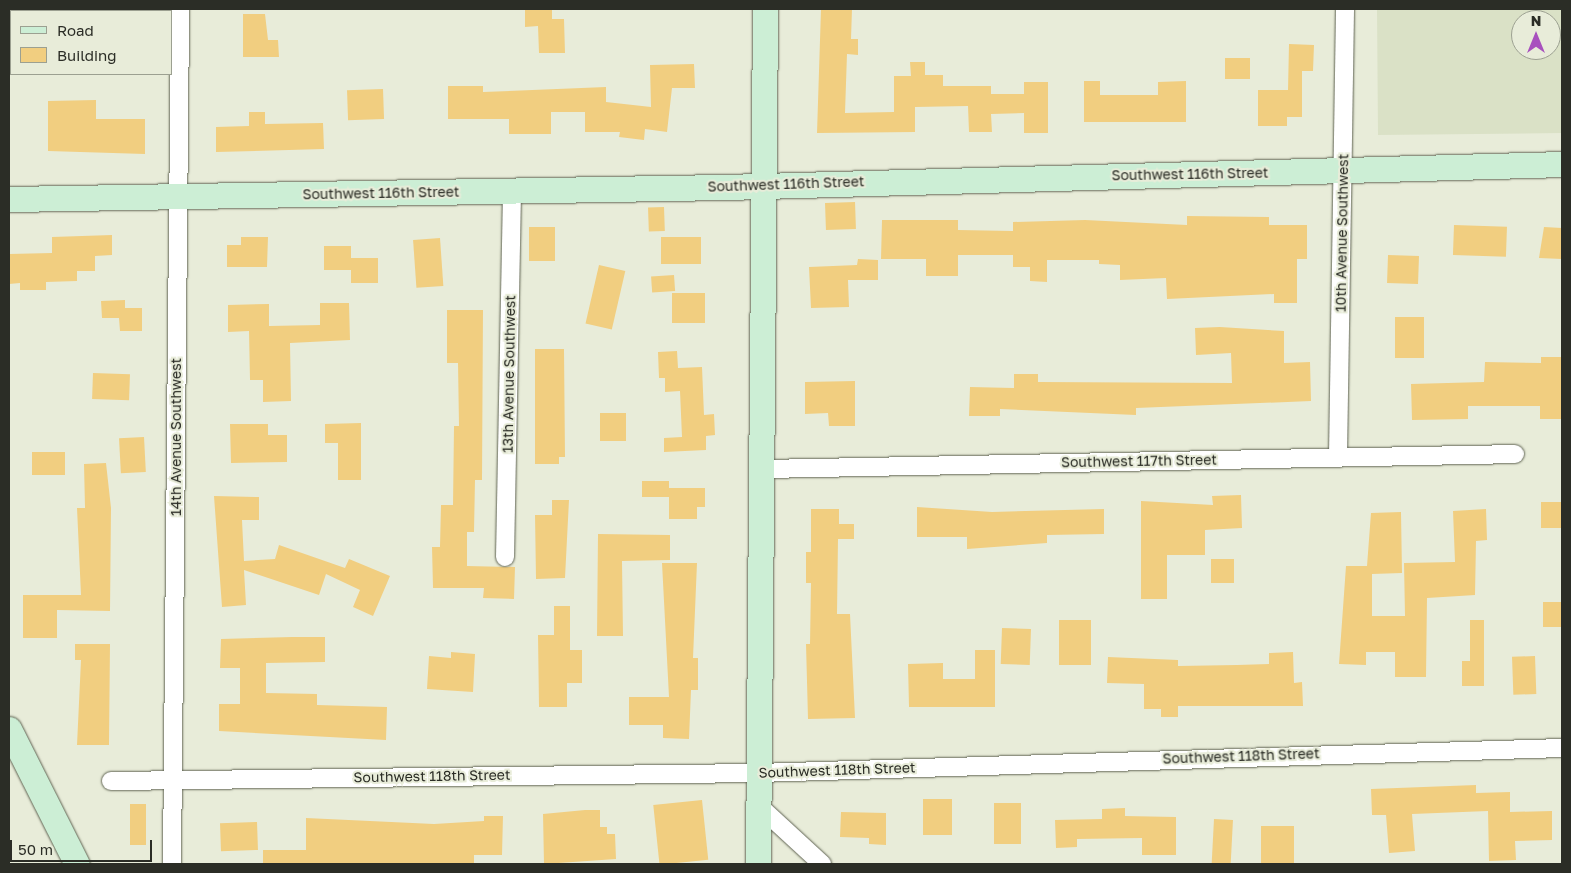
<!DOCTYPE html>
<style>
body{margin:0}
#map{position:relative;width:1571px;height:873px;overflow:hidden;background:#e8ecd9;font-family:"Golos Text",sans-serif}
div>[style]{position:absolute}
.built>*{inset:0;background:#dae1c6}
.building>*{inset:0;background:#f1ce80;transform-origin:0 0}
.roads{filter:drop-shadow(0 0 1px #606453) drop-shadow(0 0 1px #606453)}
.street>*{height:18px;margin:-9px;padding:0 9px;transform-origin:9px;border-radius:9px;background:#fff}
.secondary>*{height:25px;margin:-12.5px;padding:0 12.5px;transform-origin:12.5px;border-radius:12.5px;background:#cceed5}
span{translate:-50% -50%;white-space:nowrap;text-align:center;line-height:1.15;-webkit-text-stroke:4px #e8ecd9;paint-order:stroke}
.street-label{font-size:14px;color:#2b2d26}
.frame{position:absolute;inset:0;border:10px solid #2b2d26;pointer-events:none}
.legend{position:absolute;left:10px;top:10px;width:162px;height:65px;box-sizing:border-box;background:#e8ecd9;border:1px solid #9ca091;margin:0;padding:6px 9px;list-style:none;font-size:15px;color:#2b2d26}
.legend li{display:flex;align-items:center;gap:10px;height:25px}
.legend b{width:25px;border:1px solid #9ca091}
.north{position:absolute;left:1511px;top:10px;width:50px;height:50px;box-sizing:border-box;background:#e8ecd9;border:1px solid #9ca091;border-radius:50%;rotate:0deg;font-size:14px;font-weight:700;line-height:20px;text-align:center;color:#2b2d26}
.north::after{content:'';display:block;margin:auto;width:18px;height:22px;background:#a851be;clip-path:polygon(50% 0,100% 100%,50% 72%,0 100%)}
.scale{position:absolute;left:10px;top:840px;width:142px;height:22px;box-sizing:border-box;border:2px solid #2b2d26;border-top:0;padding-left:6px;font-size:15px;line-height:18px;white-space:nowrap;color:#2b2d26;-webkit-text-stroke:4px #e8ecd9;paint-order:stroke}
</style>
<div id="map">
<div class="built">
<i style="clip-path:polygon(evenodd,1377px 9px,1562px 9px,1562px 133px,1378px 135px,1377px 9px,1521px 20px,1551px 20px,1551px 50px,1521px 50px,1521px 20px)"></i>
</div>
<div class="building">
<i style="clip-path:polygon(525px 9px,552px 9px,552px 19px,564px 19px,565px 53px,539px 53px,538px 26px,525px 27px)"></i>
<i style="clip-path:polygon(821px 9px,852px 9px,851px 39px,858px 39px,858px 55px,847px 54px,845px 113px,894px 112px,894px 76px,911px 76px,910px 62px,925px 62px,925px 75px,943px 75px,943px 86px,991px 86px,991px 94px,1024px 94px,1024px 82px,1048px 82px,1048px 133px,1024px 133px,1024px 113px,991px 114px,992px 132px,969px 132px,968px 106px,915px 107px,915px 132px,817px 133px)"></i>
<i style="clip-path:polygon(243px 14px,265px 14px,268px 40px,278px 40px,279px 57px,243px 57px)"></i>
<i style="clip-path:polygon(1289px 44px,1314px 45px,1313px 71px,1302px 71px,1302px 117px,1287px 117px,1287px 126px,1258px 126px,1258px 90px,1288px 90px)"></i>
<i style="left:1225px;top:58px;width:25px;height:21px"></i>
<i style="clip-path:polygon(694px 64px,695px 88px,672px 88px,667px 132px,645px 129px,644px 140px,619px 137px,620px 132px,585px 132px,585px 112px,551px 112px,551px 134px,509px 134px,509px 119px,448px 119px,448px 86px,483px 86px,483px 92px,606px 87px,606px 102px,651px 107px,650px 65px)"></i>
<i style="clip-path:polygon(1084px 81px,1100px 81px,1100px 95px,1158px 95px,1158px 82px,1186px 81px,1186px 122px,1084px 122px)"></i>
<i style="left:383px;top:89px;width:30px;height:36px;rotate:88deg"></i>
<i style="clip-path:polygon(96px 100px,96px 119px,145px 119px,145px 154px,48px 151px,48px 101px)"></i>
<i style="clip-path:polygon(249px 112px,265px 112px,265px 124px,323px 123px,324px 149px,216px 152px,216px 127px,249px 126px)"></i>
<i style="left:855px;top:202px;width:27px;height:30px;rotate:88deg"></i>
<i style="left:664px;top:207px;width:24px;height:16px;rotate:88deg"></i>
<i style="clip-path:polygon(1187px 216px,1269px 217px,1269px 225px,1307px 225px,1307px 259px,1297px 259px,1297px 303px,1274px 303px,1274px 294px,1167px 299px,1166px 278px,1120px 280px,1120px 265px,1099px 264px,1099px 260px,1047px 260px,1047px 282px,1030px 281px,1030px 267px,1013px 267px,1013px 255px,958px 255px,958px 276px,926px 276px,926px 259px,881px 259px,882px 220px,958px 220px,958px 230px,1013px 231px,1013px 222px,1085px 220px,1187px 225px)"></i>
<i style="left:1454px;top:225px;width:53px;height:30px;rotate:2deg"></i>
<i style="left:529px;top:227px;width:26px;height:34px"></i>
<i style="clip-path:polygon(1544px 227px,1562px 228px,1562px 259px,1539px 258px)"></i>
<i style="clip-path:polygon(112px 235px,112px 255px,95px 256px,95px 271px,77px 271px,77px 281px,46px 282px,46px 290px,20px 290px,20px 283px,9px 284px,9px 254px,52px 253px,52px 237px)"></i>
<i style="clip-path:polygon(241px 237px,268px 237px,267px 267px,227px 267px,227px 245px,241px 245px)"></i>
<i style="left:701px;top:237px;width:27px;height:40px;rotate:90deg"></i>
<i style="left:440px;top:238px;width:48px;height:27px;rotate:86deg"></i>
<i style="left:351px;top:246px;width:24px;height:27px;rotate:90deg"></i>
<i style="left:1419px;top:256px;width:28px;height:31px;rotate:92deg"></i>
<i style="left:351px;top:258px;width:27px;height:25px"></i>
<i style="clip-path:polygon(858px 259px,878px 260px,878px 280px,848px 280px,849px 307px,811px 308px,809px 267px,857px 265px)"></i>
<i style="left:599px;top:265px;width:27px;height:60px;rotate:13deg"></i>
<i style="left:674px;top:275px;width:16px;height:23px;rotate:86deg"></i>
<i style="left:672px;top:293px;width:33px;height:30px"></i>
<i style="clip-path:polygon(125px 300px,125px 308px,142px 308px,142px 331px,120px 331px,119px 318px,102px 318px,101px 301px)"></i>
<i style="clip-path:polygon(320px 303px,349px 303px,350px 340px,290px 343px,291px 401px,263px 402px,263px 380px,250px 380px,249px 331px,228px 332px,228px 305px,269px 304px,269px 326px,320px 325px)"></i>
<i style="clip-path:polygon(447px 310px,483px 310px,482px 480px,475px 480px,474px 532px,467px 532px,467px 566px,515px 567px,514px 599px,483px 598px,484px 588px,433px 588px,432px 547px,440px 547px,441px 505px,453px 505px,454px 426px,459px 426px,458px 363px,447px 363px)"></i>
<i style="left:1424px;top:317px;width:41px;height:29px;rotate:90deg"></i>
<i style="clip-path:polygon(1220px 327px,1284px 331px,1284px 363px,1310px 362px,1311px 401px,1136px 408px,1136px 415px,1000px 409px,1000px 416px,969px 416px,970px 387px,1014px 388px,1014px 374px,1038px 374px,1038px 382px,1232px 383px,1231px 353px,1196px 355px,1195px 328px)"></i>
<i style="clip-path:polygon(535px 349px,564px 349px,565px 457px,559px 457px,559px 464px,535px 464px)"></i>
<i style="clip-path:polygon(677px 351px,678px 368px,702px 367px,704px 415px,714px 414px,715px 435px,706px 436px,706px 450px,664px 452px,664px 438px,682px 437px,680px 391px,665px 392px,665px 378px,659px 378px,658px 352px)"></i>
<i style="clip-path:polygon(1541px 357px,1562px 357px,1562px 419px,1540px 419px,1540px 406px,1468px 406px,1468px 419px,1412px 420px,1411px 384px,1484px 382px,1485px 362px,1541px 363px)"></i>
<i style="left:93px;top:373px;width:37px;height:26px;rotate:2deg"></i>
<i style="clip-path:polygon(855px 381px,855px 426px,829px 426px,828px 413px,805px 414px,805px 382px)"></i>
<i style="left:600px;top:413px;width:26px;height:28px"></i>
<i style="clip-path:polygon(361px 423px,361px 480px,338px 480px,338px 443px,325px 443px,325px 424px)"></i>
<i style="clip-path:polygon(230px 424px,268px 424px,268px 435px,287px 435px,287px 462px,231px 463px)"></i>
<i style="left:144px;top:437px;width:35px;height:25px;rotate:87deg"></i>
<i style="left:32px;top:452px;width:33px;height:23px"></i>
<i style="clip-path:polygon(106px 463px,111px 508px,110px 611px,57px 610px,57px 638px,23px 638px,23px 595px,81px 595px,77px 508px,85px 508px,84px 464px)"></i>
<i style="left:669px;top:481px;width:16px;height:27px;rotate:90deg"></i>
<i style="clip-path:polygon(669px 488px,705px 488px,705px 507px,697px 507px,697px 519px,669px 519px)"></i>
<i style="clip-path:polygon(1241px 495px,1242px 528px,1205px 530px,1205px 555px,1167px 555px,1167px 599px,1141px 599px,1141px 501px,1213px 505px,1212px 496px)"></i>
<i style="clip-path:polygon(214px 496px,259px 497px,259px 520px,242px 520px,244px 561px,275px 559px,279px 545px,345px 568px,349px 559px,390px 576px,373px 616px,353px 607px,360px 590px,326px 574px,319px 595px,244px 570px,246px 605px,222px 607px)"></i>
<i style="clip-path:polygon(552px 500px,569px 500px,565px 578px,536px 579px,535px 515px,552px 515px)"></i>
<i style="left:1541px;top:502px;width:21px;height:26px"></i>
<i style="clip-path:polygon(917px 507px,992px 512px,1104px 509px,1104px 534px,1047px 535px,1047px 543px,967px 549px,967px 537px,917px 537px)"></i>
<i style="clip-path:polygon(811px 509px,839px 509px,839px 524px,854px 524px,854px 539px,838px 539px,837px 614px,850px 614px,855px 718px,808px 719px,806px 644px,810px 644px,811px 583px,806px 583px,806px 552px,811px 552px)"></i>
<i style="clip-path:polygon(1486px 509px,1487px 540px,1476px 541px,1475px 595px,1427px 598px,1426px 677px,1395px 677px,1395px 652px,1366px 652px,1366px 665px,1339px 664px,1346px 566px,1367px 566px,1371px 513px,1401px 512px,1402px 573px,1372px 574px,1372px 616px,1405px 616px,1404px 563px,1455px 562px,1453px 511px)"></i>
<i style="clip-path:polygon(598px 534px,670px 535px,670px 560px,622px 561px,623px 636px,597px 636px)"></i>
<i style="left:1211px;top:559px;width:23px;height:24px"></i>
<i style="clip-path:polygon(662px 563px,697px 563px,693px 658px,698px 658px,698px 690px,691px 690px,689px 739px,663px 738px,663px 725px,629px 725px,629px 697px,669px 697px)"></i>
<i style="left:1543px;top:602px;width:19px;height:25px"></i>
<i style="clip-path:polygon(554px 606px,570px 606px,570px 650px,582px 650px,582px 683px,567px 683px,567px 707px,539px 707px,538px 635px,554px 635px)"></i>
<i style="left:1059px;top:620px;width:32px;height:45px"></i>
<i style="clip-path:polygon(1470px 620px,1484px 620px,1484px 686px,1462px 686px,1462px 661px,1470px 661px)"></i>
<i style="left:1002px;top:628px;width:29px;height:36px;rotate:2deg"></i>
<i style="clip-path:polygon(292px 637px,325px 637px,325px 662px,266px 663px,266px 693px,317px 694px,317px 705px,387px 707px,386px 740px,219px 731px,219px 704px,240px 704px,240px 668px,220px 668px,221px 639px)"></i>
<i style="clip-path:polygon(75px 644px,110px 644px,109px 745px,77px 745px,81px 660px,75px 660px)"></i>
<i style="clip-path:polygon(975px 650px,995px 650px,995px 707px,909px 707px,908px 664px,943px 663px,943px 679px,975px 679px)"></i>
<i style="clip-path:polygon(451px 652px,475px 654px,473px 692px,427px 689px,429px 656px,451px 658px)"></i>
<i style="clip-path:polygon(1293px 652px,1294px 683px,1302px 682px,1303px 706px,1178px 706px,1178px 717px,1161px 717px,1161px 709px,1144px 709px,1144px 684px,1107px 683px,1108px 657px,1178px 660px,1178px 666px,1237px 665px,1269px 664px,1269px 653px)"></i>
<i style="left:1535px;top:656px;width:38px;height:23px;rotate:88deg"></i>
<i style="clip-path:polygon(1476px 785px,1476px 793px,1510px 792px,1510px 812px,1552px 811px,1552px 840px,1515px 841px,1516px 860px,1489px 861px,1488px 811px,1412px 814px,1415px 851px,1389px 853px,1386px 815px,1372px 815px,1371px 789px)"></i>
<i style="left:923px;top:799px;width:29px;height:36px"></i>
<i style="left:702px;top:800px;width:60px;height:49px;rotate:84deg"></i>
<i style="left:994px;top:803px;width:27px;height:41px"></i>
<i style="left:130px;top:804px;width:16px;height:41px"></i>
<i style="clip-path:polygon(1125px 808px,1125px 816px,1176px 817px,1176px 855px,1142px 855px,1142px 838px,1077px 839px,1077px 847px,1056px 848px,1055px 820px,1102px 819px,1102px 809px)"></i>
<i style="clip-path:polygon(585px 810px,600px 810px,600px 827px,607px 827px,607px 834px,615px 834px,616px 859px,544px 864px,543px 814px)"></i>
<i style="clip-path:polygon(841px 812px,886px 813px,886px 845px,869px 844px,869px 838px,840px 837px)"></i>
<i style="clip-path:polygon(484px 816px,503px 816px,502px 855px,474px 855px,474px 863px,263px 864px,263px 850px,306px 850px,306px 818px,434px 824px,484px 821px)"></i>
<i style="left:1214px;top:819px;width:19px;height:45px;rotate:3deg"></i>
<i style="left:257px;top:822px;width:28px;height:37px;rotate:88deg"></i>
<i style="left:1261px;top:826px;width:33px;height:38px"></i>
</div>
<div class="roads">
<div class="street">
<i style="left:1338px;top:456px;width:447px;rotate:-89.1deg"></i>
<i style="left:764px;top:469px;width:751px;rotate:-1.14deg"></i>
<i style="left:505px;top:557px;width:367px;rotate:-88.9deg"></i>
<i style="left:111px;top:781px;width:647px;rotate:-0.71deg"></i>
<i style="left:758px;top:773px;width:804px;rotate:-1.78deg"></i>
<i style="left:759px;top:806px;width:86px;rotate:42.6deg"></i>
<i style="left:172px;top:864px;width:855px;rotate:-89.46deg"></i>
</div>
<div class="secondary">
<i style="left:9px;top:199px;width:716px;rotate:-0.96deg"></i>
<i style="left:725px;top:187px;width:837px;rotate:-1.57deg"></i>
<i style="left:9px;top:729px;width:151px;rotate:63.3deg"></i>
<i style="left:758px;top:864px;width:855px;rotate:-89.53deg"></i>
</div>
</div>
<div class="street-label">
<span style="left:1190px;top:174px;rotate:-1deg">Southwest 116th Street</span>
<span style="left:786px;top:184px;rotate:-2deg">Southwest 116th Street</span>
<span style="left:381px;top:193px;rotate:-1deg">Southwest 116th Street</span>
<span style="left:1342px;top:233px;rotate:-89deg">10th Avenue Southwest</span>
<span style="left:509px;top:374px;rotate:-89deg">13th Avenue Southwest</span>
<span style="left:176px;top:437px;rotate:-90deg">14th Avenue Southwest</span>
<span style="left:1139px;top:461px;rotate:-1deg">Southwest 117th Street</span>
<span style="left:1241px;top:756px;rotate:-2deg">Southwest 118th Street</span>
<span style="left:837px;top:770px;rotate:-2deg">Southwest 118th Street</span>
<span style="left:432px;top:776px;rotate:-1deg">Southwest 118th Street</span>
</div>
<div class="frame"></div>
<ul class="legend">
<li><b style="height:6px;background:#cceed5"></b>Road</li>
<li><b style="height:14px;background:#f1ce80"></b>Building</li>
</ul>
<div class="north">N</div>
<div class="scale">50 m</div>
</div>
